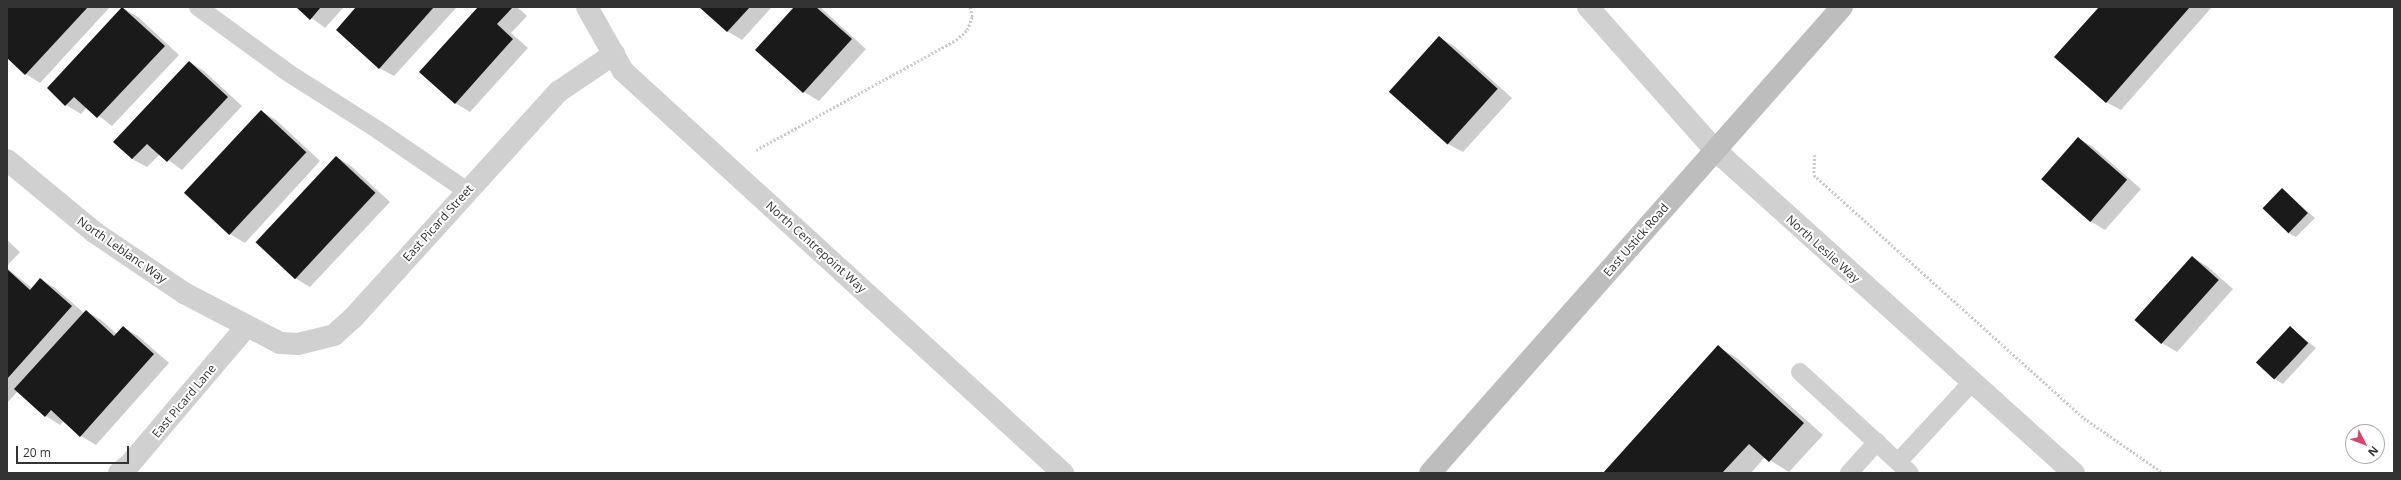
<!DOCTYPE html>
<style>
body{margin:0}
#map{position:relative;width:2401px;height:480px;overflow:hidden;background:#fff;font-family:"Open Sans",sans-serif}
div>[style]{position:absolute}
.shadow>*{inset:0;background:#0003}
.building>*{inset:0;background:#1a1a1a;transform-origin:0 0}
.path>*{height:2.5px;margin-top:-1.25px;transform-origin:0;background:repeating-linear-gradient(90deg,#cacaca 0 2px,transparent 0 4px)}
.service>*{height:18px;margin:-9px;padding:0 9px;transform-origin:9px;border-radius:9px;background:#d0d0d0}
.minor>*{height:22px;margin:-11px;padding:0 11px;transform-origin:11px;border-radius:11px;background:#d0d0d0}
.secondary>*{height:22px;margin:-11px;padding:0 11px;transform-origin:11px;border-radius:11px;background:#bdbdbd}
span{translate:-50% -50%;white-space:nowrap;text-align:center;line-height:1.15;-webkit-text-stroke:4px #fff;paint-order:stroke}
.street-label{font-size:12px;color:#333}
.frame{position:absolute;inset:0;border:8px solid #333;pointer-events:none}
.north{position:absolute;left:2345px;top:424px;width:40px;height:40px;box-sizing:border-box;background:#fff;border:1px solid #adadad;border-radius:50%;rotate:132deg;font-size:11px;font-weight:700;line-height:16px;text-align:center;color:#333}
.north::after{content:'';display:block;margin:auto;width:14px;height:18px;background:#d84667;clip-path:polygon(50% 0,100% 100%,50% 72%,0 100%)}
.scale{position:absolute;left:16px;top:446px;width:113px;height:18px;box-sizing:border-box;border:2px solid #333;border-top:0;padding-left:5px;font-size:12px;line-height:14px;white-space:nowrap;color:#333;-webkit-text-stroke:3px #fff;paint-order:stroke}
</style>
<div id="map">
<div class="shadow">
<i style="clip-path:polygon(7px 7px,110px 7px,40px 83px,26px 74px,7px 57px)"></i>
<i style="clip-path:polygon(297px 7px,344px 7px,325px 28px)"></i>
<i style="clip-path:polygon(357px 7px,457px 7px,394px 76px,379px 68px)"></i>
<i style="clip-path:polygon(479px 7px,517px 7px,527px 16px,511px 33px,528px 48px,470px 112px,455px 103px)"></i>
<i style="clip-path:polygon(700px 7px,772px 7px,742px 40px,727px 31px)"></i>
<i style="clip-path:polygon(796px 7px,820px 7px,866px 49px,819px 101px,804px 92px,757px 50px)"></i>
<i style="clip-path:polygon(2100px 7px,2212px 7px,2121px 110px,2106px 102px)"></i>
<i style="clip-path:polygon(123px 8px,138px 17px,179px 55px,112px 126px,87px 107px,81px 114px,66px 105px,48px 88px)"></i>
<i style="clip-path:polygon(1439px 37px,1454px 46px,1512px 98px,1463px 152px,1448px 144px)"></i>
<i style="clip-path:polygon(190px 62px,204px 71px,242px 106px,182px 170px,160px 154px,147px 167px,132px 159px,114px 142px)"></i>
<i style="clip-path:polygon(261px 111px,276px 120px,320px 161px,245px 243px,230px 234px)"></i>
<i style="clip-path:polygon(2078px 138px,2093px 147px,2141px 189px,2105px 230px,2090px 221px)"></i>
<i style="clip-path:polygon(336px 157px,351px 166px,390px 202px,310px 287px,295px 278px)"></i>
<i style="clip-path:polygon(2282px 189px,2315px 218px,2296px 237px,2288px 233px)"></i>
<i style="clip-path:polygon(7px 240px,20px 252px,7px 266px)"></i>
<i style="clip-path:polygon(2192px 257px,2207px 266px,2233px 289px,2177px 352px,2162px 343px,2136px 319px)"></i>
<i style="clip-path:polygon(7px 268px,33px 289px,41px 279px,55px 288px,84px 313px,86px 311px,101px 320px,117px 334px,123px 327px,138px 336px,169px 363px,96px 445px,81px 436px,64px 421px,60px 425px,46px 416px,18px 391px,7px 403px)"></i>
<i style="clip-path:polygon(2290px 328px,2316px 348px,2283px 384px,2275px 379px)"></i>
<i style="clip-path:polygon(1718px 347px,1737px 358px,1823px 435px,1789px 472px,1765px 457px,1751px 473px,1604px 473px)"></i>
</div>
<div class="building">
<i style="clip-path:polygon(7px 7px,88px 7px,25px 75px,7px 58px)"></i>
<i style="clip-path:polygon(122px 7px,165px 46px,97px 118px,74px 97px,65px 106px,47px 88px)"></i>
<i style="clip-path:polygon(296px 7px,321px 7px,310px 20px)"></i>
<i style="clip-path:polygon(356px 7px,434px 7px,379px 69px,336px 30px)"></i>
<i style="clip-path:polygon(478px 7px,513px 7px,497px 24px,513px 39px,455px 104px,419px 72px)"></i>
<i style="clip-path:polygon(699px 7px,750px 7px,727px 32px)"></i>
<i style="clip-path:polygon(794px 7px,816px 7px,852px 39px,803px 93px,755px 50px)"></i>
<i style="clip-path:polygon(2099px 7px,2190px 7px,2106px 103px,2054px 57px)"></i>
<i style="left:1439px;top:36px;width:79px;height:75px;rotate:42deg"></i>
<i style="clip-path:polygon(189px 61px,228px 97px,167px 162px,147px 144px,132px 159px,113px 142px)"></i>
<i style="left:261px;top:110px;width:62px;height:113px;rotate:43deg"></i>
<i style="left:2078px;top:137px;width:65px;height:56px;rotate:41deg"></i>
<i style="left:336px;top:156px;width:54px;height:118px;rotate:43deg"></i>
<i style="left:2282px;top:188px;width:36px;height:28px;rotate:44deg"></i>
<i style="left:2192px;top:256px;width:36px;height:86px;rotate:42deg"></i>
<i style="clip-path:polygon(7px 269px,30px 290px,40px 278px,72px 306px,7px 379px)"></i>
<i style="clip-path:polygon(86px 310px,114px 336px,123px 326px,154px 354px,80px 437px,51px 410px,45px 417px,14px 389px)"></i>
<i style="left:2290px;top:326px;width:25px;height:50px;rotate:43deg"></i>
<i style="clip-path:polygon(1718px 345px,1804px 423px,1769px 462px,1749px 444px,1722px 473px,1603px 473px)"></i>
</div>
<div class="path">
<i style="left:756px;top:150px;width:228px;rotate:-28.8deg"></i>
<i style="left:956px;top:40px;width:15px;rotate:-42deg"></i>
<i style="left:967px;top:30px;width:14px;rotate:-69deg"></i>
<i style="left:972px;top:17px;width:10px;rotate:-101deg"></i>
<i style="left:1815px;top:155px;width:20px;rotate:93deg"></i>
<i style="left:1814px;top:175px;width:363px;rotate:42deg"></i>
<i style="left:2084px;top:418px;width:96px;rotate:34.8deg"></i>
</div>
<div class="service">
<i style="left:198px;top:7px;width:110px;rotate:36.1deg"></i>
<i style="left:287px;top:72px;width:108px;rotate:32.5deg"></i>
<i style="left:378px;top:130px;width:108px;rotate:34.4deg"></i>
<i style="left:1800px;top:372px;width:149px;rotate:42.6deg"></i>
<i style="left:1898px;top:462px;width:109px;rotate:-47.2deg"></i>
<i style="left:1849px;top:473px;width:42px;rotate:-47.9deg"></i>
</div>
<div class="minor">
<i style="left:587px;top:7px;width:73px;rotate:60.6deg"></i>
<i style="left:623px;top:71px;width:596px;rotate:42.42deg"></i>
<i style="left:1588px;top:7px;width:191px;rotate:48.4deg"></i>
<i style="left:1715px;top:150px;width:483px;rotate:42deg"></i>
<i style="left:7px;top:160px;width:113px;rotate:39.6deg"></i>
<i style="left:94px;top:232px;width:109px;rotate:34.1deg"></i>
<i style="left:184px;top:293px;width:108px;rotate:27.5deg"></i>
<i style="left:280px;top:343px;width:18px;rotate:3deg"></i>
<i style="left:298px;top:344px;width:37px;rotate:-14deg"></i>
<i style="left:334px;top:335px;width:25px;rotate:-42deg"></i>
<i style="left:353px;top:318px;width:305px;rotate:-47.8deg"></i>
<i style="left:558px;top:92px;width:68px;rotate:-34.2deg"></i>
<i style="left:119px;top:473px;width:14px;rotate:-39deg"></i>
<i style="left:130px;top:464px;width:180px;rotate:-49.7deg"></i>
</div>
<div class="secondary">
<i style="left:1430px;top:473px;width:622px;rotate:-48.52deg"></i>
</div>
<div class="street-label">
<span style="left:438px;top:223px;rotate:-48deg">East Picard Street</span>
<span style="left:1636px;top:240px;rotate:-49deg">East Ustick Road</span>
<span style="left:816px;top:247px;rotate:42deg">North Centrepoint Way</span>
<span style="left:1823px;top:249px;rotate:42deg">North Leslie Way</span>
<span style="left:122px;top:250px;rotate:35deg">North Leblanc Way</span>
<span style="left:184px;top:401px;rotate:-50deg">East Picard Lane</span>
</div>
<div class="frame"></div>
<div class="north">N</div>
<div class="scale">20 m</div>
</div>
